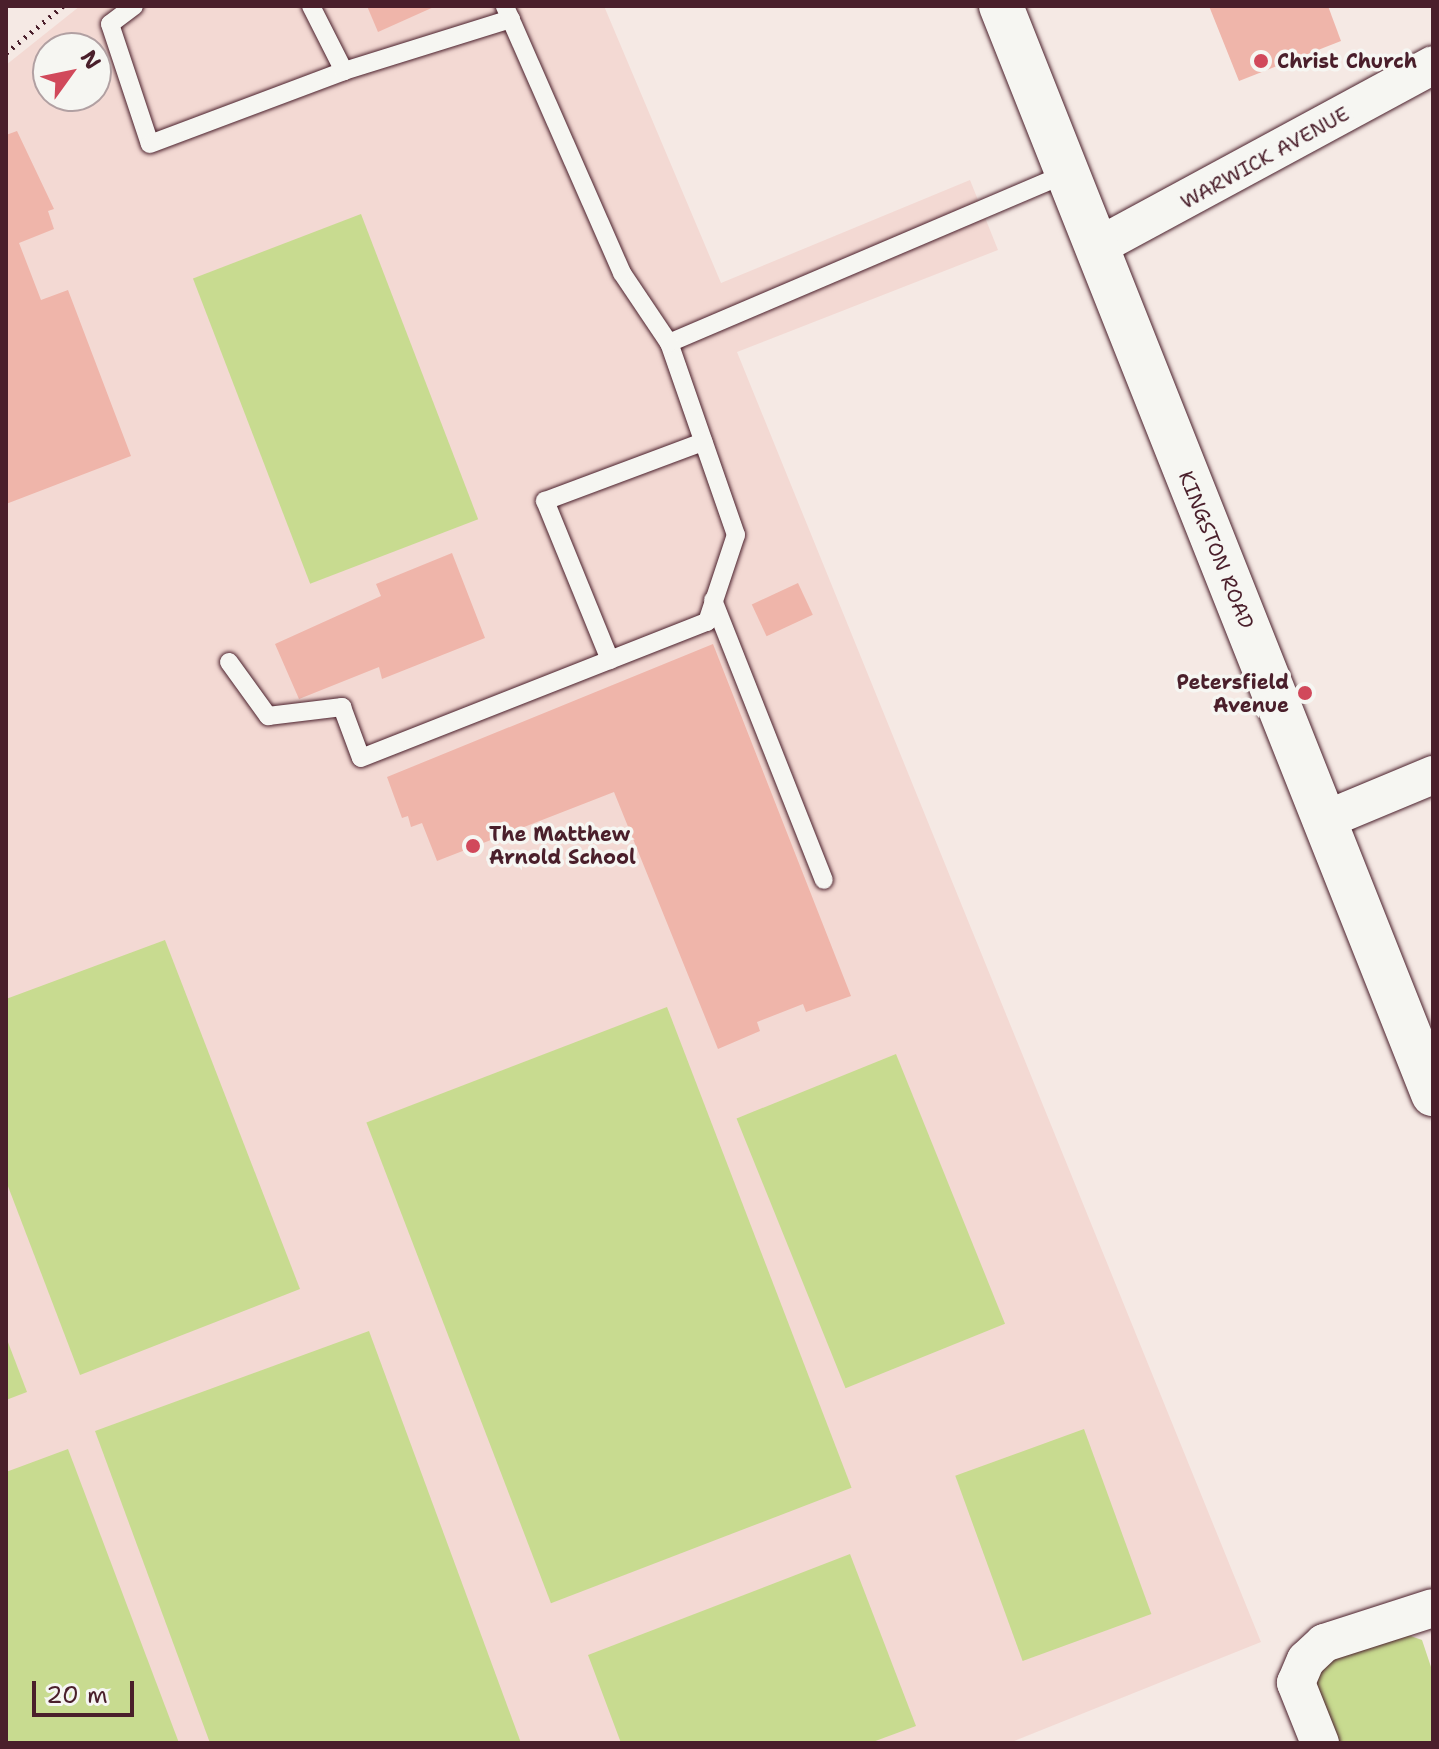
<!DOCTYPE html>
<style>
body{margin:0}
#map{position:relative;width:1439px;height:1749px;overflow:hidden;background:#f5e9e4;font-family:"Shantell Sans",sans-serif}
div>[style]{position:absolute}
.built>*{inset:0;background:#f3d9d3}
.green>*{inset:0;background:#c8db90;transform-origin:0 0}
.building>*{inset:0;background:#efb5aa;transform-origin:0 0}
.path>*{height:5px;margin-top:-2.5px;transform-origin:0;background:repeating-linear-gradient(90deg,#4a1f2b 0 2px,transparent 0 8px)}
.roads{filter:drop-shadow(0 0 2px #4a1f2b) drop-shadow(0 0 2px #4a1f2b)}
.lane>*{height:18px;margin:-9px;padding:0 9px;transform-origin:9px;border-radius:9px;background:#f6f6f2}
.street>*{height:38px;margin:-19px;padding:0 19px;transform-origin:19px;border-radius:19px;background:#f6f6f2}
.secondary>*{height:44px;margin:-22px;padding:0 22px;transform-origin:22px;border-radius:22px;background:#f6f6f2}
.dots>*{width:22px;height:22px;translate:-50% -50%;box-sizing:border-box;border:4px solid #f6f6f2;border-radius:50%}
span{translate:-50% -50%;white-space:nowrap;text-align:center;line-height:1.15;-webkit-text-stroke:7px #f6f6f2;paint-order:stroke}
.poi-label{font-size:20px;color:#4a1f2b;font-weight:700}
.left{translate:0 -50%;text-align:left}
.right{translate:-100% -50%;text-align:right}
.street-label{font-size:20px;color:#4a1f2b}
.frame{position:absolute;inset:0;border:8px solid #4a1f2b;pointer-events:none}
.north{position:absolute;left:32px;top:32px;width:80px;height:80px;box-sizing:border-box;background:#f6f6f2;border:2px solid #b1a0a2;border-radius:50%;rotate:57deg;font-size:22px;font-weight:700;line-height:32px;text-align:center;color:#4a1f2b}
.north::after{content:'';display:block;margin:auto;width:28px;height:36px;background:#d1495b;clip-path:polygon(50% 0,100% 100%,50% 72%,0 100%)}
.scale{position:absolute;left:32px;top:1681px;width:102px;height:36px;box-sizing:border-box;border:4px solid #4a1f2b;border-top:0;padding-left:10px;font-size:24px;line-height:28px;white-space:nowrap;color:#4a1f2b;-webkit-text-stroke:6px #f6f6f2;paint-order:stroke}
</style>
<div id="map">
<div class="built">
<i style="clip-path:polygon(evenodd,80px 6px,604px 6px,721px 283px,970px 180px,998px 250px,737px 352px,1261px 1642px,1009px 1743px,6px 1743px,6px 65px,80px 6px,48px 48px,96px 48px,96px 96px,48px 96px,48px 48px)"></i>
</div>
<div class="green">
<i style="left:361px;top:214px;width:327px;height:180px;rotate:69deg"></i>
<i style="clip-path:polygon(165px 940px,300px 1289px,80px 1375px,6px 1181px,6px 999px)"></i>
<i style="left:667px;top:1007px;width:515px;height:322px;rotate:69deg"></i>
<i style="left:896px;top:1054px;width:291px;height:172px;rotate:68deg"></i>
<i style="clip-path:polygon(369px 1331px,521px 1743px,210px 1743px,95px 1431px)"></i>
<i style="clip-path:polygon(6px 1337px,27px 1392px,6px 1400px)"></i>
<i style="left:1084px;top:1429px;width:197px;height:137px;rotate:70deg"></i>
<i style="clip-path:polygon(68px 1449px,179px 1743px,6px 1743px,6px 1472px)"></i>
<i style="clip-path:polygon(850px 1554px,916px 1726px,870px 1743px,621px 1743px,588px 1655px)"></i>
<i style="clip-path:polygon(1402px 1633px,1422px 1640px,1433px 1673px,1433px 1743px,1331px 1743px,1312px 1671px,1324px 1661px)"></i>
</div>
<div class="building">
<i style="clip-path:polygon(367px 6px,436px 6px,378px 32px)"></i>
<i style="clip-path:polygon(1209px 6px,1328px 6px,1341px 41px,1239px 81px)"></i>
<i style="clip-path:polygon(17px 131px,54px 209px,48px 211px,54px 229px,19px 243px,41px 300px,68px 290px,131px 456px,6px 504px,6px 135px)"></i>
<i style="clip-path:polygon(452px 553px,485px 638px,382px 679px,379px 667px,299px 699px,275px 644px,381px 596px,376px 584px)"></i>
<i style="left:798px;top:583px;width:35px;height:51px;rotate:65deg"></i>
<i style="clip-path:polygon(713px 644px,851px 996px,806px 1012px,803px 1004px,757px 1022px,760px 1031px,718px 1049px,614px 792px,437px 861px,422px 823px,411px 827px,408px 816px,402px 818px,387px 777px)"></i>
</div>
<div class="path">
<i style="left:6px;top:53px;width:74px;rotate:-39.5deg"></i>
</div>
<div class="roads">
<div class="lane">
<i style="left:134px;top:6px;width:30px;rotate:143deg"></i>
<i style="left:110px;top:24px;width:126px;rotate:71.6deg"></i>
<i style="left:150px;top:144px;width:207px;rotate:-20.6deg"></i>
<i style="left:344px;top:71px;width:175px;rotate:-17.3deg"></i>
<i style="left:311px;top:6px;width:73px;rotate:63.1deg"></i>
<i style="left:669px;top:343px;width:431px;rotate:-23.1deg"></i>
<i style="left:713px;top:600px;width:301px;rotate:68.4deg"></i>
<i style="left:610px;top:660px;width:172px;rotate:-112.2deg"></i>
<i style="left:545px;top:501px;width:169px;rotate:-20.5deg"></i>
<i style="left:229px;top:662px;width:67px;rotate:54.2deg"></i>
<i style="left:268px;top:716px;width:75px;rotate:-6.9deg"></i>
<i style="left:342px;top:707px;width:54px;rotate:69.6deg"></i>
<i style="left:361px;top:758px;width:372px;rotate:-21.5deg"></i>
<i style="left:707px;top:622px;width:92px;rotate:-71.6deg"></i>
<i style="left:736px;top:535px;width:203px;rotate:-109.2deg"></i>
<i style="left:669px;top:343px;width:84px;rotate:-123.9deg"></i>
<i style="left:622px;top:273px;width:292px;rotate:-113.7deg"></i>
</div>
<div class="street">
<i style="left:1095px;top:248px;width:384px;rotate:-28.4deg"></i>
<i style="left:1325px;top:820px;width:117px;rotate:-22.6deg"></i>
<i style="left:1320px;top:1743px;width:65px;rotate:-111.8deg"></i>
<i style="left:1296px;top:1683px;width:25px;rotate:-67deg"></i>
<i style="left:1306px;top:1660px;width:25px;rotate:-43deg"></i>
<i style="left:1324px;top:1643px;width:114px;rotate:-17.8deg"></i>
</div>
<div class="secondary">
<i style="left:1001px;top:6px;width:1171px;rotate:68.34deg"></i>
</div>
</div>
<div class="dots">
<i style="left:1261px;top:61px;background:#d1495b"></i>
<i style="left:1305px;top:693px;background:#d1495b"></i>
<i style="left:473px;top:846px;background:#d1495b"></i>
</div>
<div class="poi-label">
<span class="left" style="left:1277px;top:61px">Christ Church</span>
<span class="right" style="left:1289px;top:694px">Petersfield<br>Avenue</span>
<span class="left" style="left:489px;top:846px">The Matthew<br>Arnold School</span>
</div>
<div class="street-label">
<span style="left:1265px;top:158px;rotate:-29deg">WARWICK AVENUE</span>
<span style="left:1216px;top:550px;rotate:68deg">KINGSTON ROAD</span>
</div>
<div class="frame"></div>
<div class="north">N</div>
<div class="scale">20 m</div>
</div>
